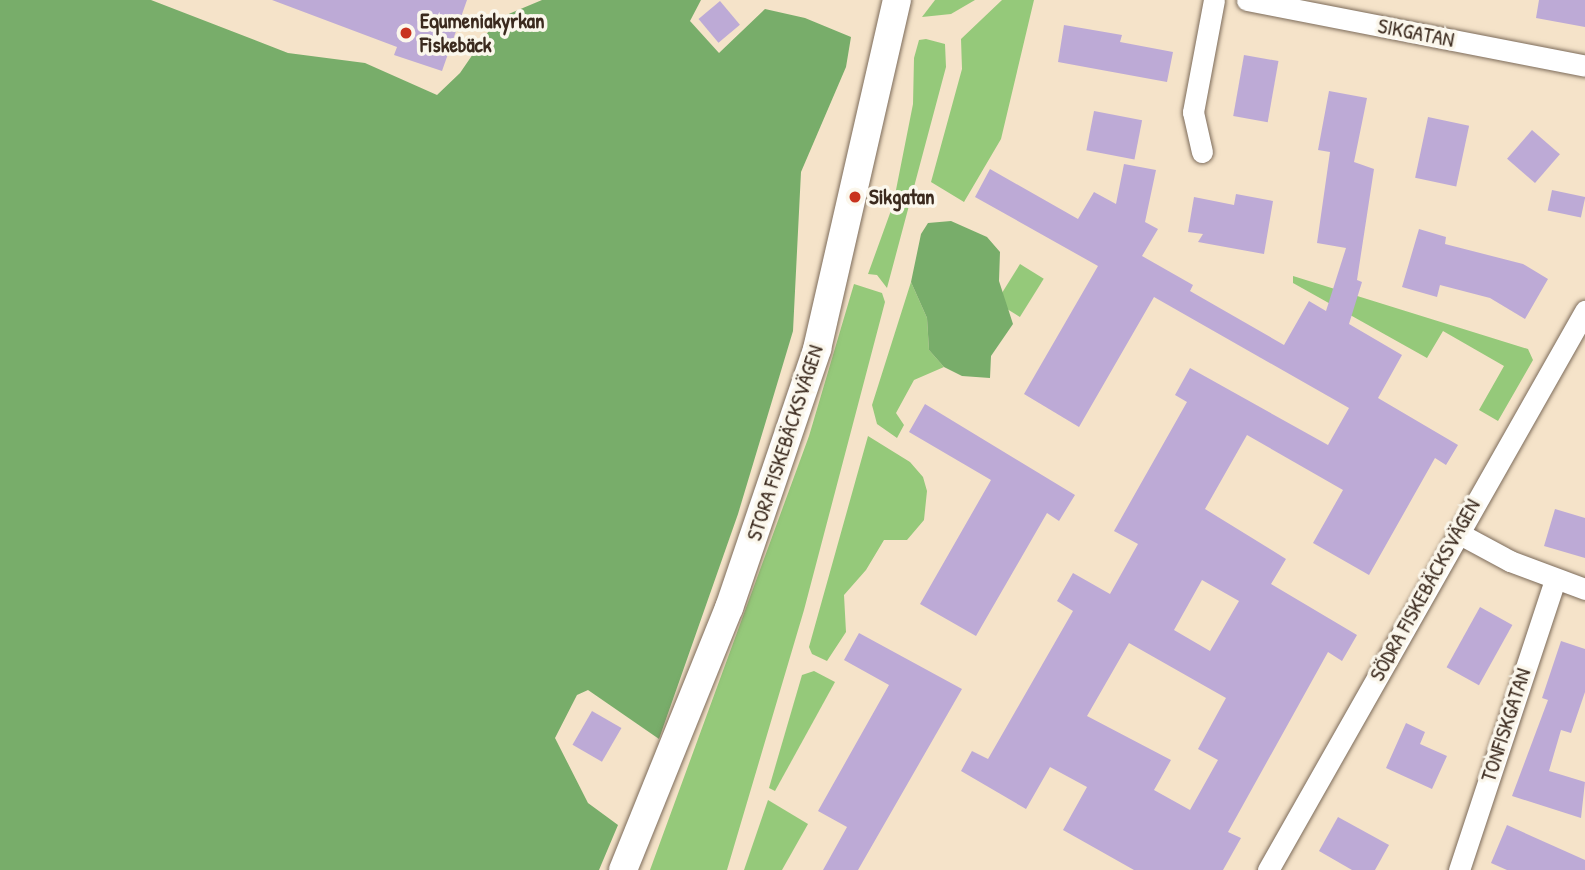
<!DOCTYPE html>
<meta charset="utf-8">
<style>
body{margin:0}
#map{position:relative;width:1585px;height:870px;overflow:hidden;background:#f5e3c9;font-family:"Patrick Hand",sans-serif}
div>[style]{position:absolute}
.green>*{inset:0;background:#95c97a;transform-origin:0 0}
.forest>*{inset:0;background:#78ad6a}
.building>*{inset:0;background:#bdaad6;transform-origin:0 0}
.roads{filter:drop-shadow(0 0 2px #7c6b5a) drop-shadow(0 0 2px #7c6b5a)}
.minor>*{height:21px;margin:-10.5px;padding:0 10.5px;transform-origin:10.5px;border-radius:10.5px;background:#fff}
.tertiary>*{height:28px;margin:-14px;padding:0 14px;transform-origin:14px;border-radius:14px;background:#fff}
.dots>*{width:19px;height:19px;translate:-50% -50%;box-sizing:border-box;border:4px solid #fbf7ec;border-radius:50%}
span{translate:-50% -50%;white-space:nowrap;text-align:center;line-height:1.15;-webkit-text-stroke:7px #fbf7ec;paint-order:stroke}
.poi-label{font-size:21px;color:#3b2a1e;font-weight:700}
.left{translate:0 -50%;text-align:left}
.street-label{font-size:21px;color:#3b2a1e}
</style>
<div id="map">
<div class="green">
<i style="clip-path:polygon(935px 0,975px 0,951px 14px,922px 17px)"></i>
<i style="clip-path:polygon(1002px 0,1034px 0,1001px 139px,964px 202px,931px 182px,962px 69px,961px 39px)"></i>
<i style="clip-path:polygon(926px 39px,945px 44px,946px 67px,887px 288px,877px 275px,868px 274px,893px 205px,913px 104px,914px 58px,919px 40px)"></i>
<i style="left:1020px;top:264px;width:28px;height:45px;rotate:32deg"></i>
<i style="clip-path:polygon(1293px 276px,1528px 349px,1533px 360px,1498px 421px,1479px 410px,1504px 366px,1443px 331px,1427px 358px,1293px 283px)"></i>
<i style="clip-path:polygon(911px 282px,927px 318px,929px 350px,944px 367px,914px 380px,896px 413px,904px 425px,897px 438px,877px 424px,872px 405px)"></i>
<i style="clip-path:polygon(854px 284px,882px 293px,885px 302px,804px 610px,727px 870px,650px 870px,809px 436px)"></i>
<i style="clip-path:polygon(868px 436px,910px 462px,923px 477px,927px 491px,924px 520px,907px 540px,884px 540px,866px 570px,844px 595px,846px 632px,827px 661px,812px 654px,809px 647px)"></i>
<i style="clip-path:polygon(814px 671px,835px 682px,775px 791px,769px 788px,802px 675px)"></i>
<i style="clip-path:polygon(768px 800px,808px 824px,782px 870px,744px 870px)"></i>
</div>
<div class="forest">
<i style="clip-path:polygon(0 0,151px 0,288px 53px,365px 63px,437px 95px,460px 73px,497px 19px,542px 0,701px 0,690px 21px,719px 53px,765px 9px,805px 18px,851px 37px,846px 67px,801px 172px,793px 331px,738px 514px,659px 739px,588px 690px,577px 695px,555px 738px,588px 803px,618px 825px,599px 870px,0 870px)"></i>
<i style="clip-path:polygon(951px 221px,987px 237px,1000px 252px,999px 281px,1013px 324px,991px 356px,990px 378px,962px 376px,944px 367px,929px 350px,927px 318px,911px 282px,921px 234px,928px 223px)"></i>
</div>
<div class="building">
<i style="clip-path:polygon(272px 0,467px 0,442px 71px,394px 55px,397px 47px)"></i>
<i style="clip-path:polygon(1539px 0,1585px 0,1585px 27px,1536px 18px)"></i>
<i style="left:720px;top:1px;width:31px;height:28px;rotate:50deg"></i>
<i style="clip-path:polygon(1064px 25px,1122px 35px,1120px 42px,1173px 52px,1167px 82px,1058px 62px)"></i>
<i style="left:1244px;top:55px;width:35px;height:62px;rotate:10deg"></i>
<i style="clip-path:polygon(evenodd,1329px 91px,1367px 98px,1354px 162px,1374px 169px,1357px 280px,1362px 282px,1349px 324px,1402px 355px,1378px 398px,1458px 445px,1446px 465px,1435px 458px,1369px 575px,1313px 543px,1343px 490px,1247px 435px,1205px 509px,1286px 559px,1271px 584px,1357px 635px,1342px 661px,1328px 652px,1228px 832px,1241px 838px,1223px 870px,1134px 870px,1063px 830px,1087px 787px,1050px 767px,1026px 809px,961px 771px,972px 751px,988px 759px,1073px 611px,1057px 601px,1073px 573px,1110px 594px,1138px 544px,1114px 531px,1187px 402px,1175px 395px,1190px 368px,1328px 445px,1349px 408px,1154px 297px,1079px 427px,1024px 394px,1098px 266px,975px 197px,990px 169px,1078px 219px,1094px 192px,1116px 204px,1124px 164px,1156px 170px,1145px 222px,1158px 229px,1142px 256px,1193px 285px,1190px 291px,1284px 345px,1309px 301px,1326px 311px,1346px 248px,1317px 243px,1330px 152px,1318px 150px,1329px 91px,1202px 580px,1239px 601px,1210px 651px,1174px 630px,1202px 580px,1329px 91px,1129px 643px,1226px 698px,1198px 749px,1218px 760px,1190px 810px,1154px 790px,1171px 760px,1087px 716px,1129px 643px)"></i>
<i style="left:1094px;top:111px;width:49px;height:40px;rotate:11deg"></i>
<i style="left:1428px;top:117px;width:42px;height:62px;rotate:12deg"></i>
<i style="left:1532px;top:130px;width:37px;height:38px;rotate:41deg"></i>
<i style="left:1552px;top:190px;width:34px;height:21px;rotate:12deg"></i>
<i style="clip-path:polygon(1236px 194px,1273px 201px,1264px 254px,1198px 242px,1203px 234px,1188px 232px,1194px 197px,1234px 205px)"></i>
<i style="clip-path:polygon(1419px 229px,1446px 237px,1445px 244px,1523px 264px,1548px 279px,1525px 319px,1490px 298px,1440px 285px,1437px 297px,1402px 287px)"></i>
<i style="clip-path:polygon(925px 404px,1075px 495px,1059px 521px,1047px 513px,976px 636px,920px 604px,991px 480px,909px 432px)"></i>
<i style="clip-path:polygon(1555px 509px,1585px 518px,1585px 558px,1544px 546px)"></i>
<i style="left:1480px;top:607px;width:37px;height:69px;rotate:29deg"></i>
<i style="clip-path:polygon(859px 633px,962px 689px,858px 870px,823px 870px,847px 827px,818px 811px,889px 685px,844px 660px)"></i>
<i style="clip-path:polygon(1561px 641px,1585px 649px,1585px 692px,1571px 733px,1561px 730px,1549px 771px,1585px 782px,1581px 818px,1512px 796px,1548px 700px,1542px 698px)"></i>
<i style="left:592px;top:711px;width:34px;height:39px;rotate:30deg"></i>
<i style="clip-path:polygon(1406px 723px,1425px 732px,1420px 744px,1447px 756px,1432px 789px,1386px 768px)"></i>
<i style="clip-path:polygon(1338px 817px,1389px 845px,1375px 870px,1352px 870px,1319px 851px)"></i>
<i style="clip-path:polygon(1507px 825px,1585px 860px,1585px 870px,1507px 870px,1491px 863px)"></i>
</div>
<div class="roads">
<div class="minor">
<i style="left:1247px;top:0;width:344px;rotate:11deg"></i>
<i style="left:1202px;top:152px;width:41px;rotate:-102.7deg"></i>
<i style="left:1193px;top:112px;width:114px;rotate:-79.4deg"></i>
<i style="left:1458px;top:533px;width:59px;rotate:28.3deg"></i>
<i style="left:1510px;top:561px;width:80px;rotate:20.5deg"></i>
<i style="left:1268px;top:870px;width:643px;rotate:-60.44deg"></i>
<i style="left:1459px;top:870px;width:305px;rotate:-71.7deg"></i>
</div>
<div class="tertiary">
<i style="left:623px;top:870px;width:283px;rotate:-68deg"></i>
<i style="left:729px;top:608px;width:274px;rotate:-71.2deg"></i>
<i style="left:817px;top:349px;width:358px;rotate:-77.1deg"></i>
</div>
</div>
<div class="dots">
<i style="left:406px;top:33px;background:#c8321e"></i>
<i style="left:855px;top:197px;background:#c8321e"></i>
</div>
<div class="poi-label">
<span class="left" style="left:420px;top:33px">Equmeniakyrkan<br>Fiskebäck</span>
<span class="left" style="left:869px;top:197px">Sikgatan</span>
</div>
<div class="street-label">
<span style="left:1416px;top:33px;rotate:11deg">SIKGATAN</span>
<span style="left:785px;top:443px;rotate:-72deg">STORA FISKEBÄCKSVÄGEN</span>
<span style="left:1425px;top:590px;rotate:-61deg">SÖDRA FISKEBÄCKSVÄGEN</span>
<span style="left:1506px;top:725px;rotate:-72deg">TONFISKGATAN</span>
</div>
</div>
